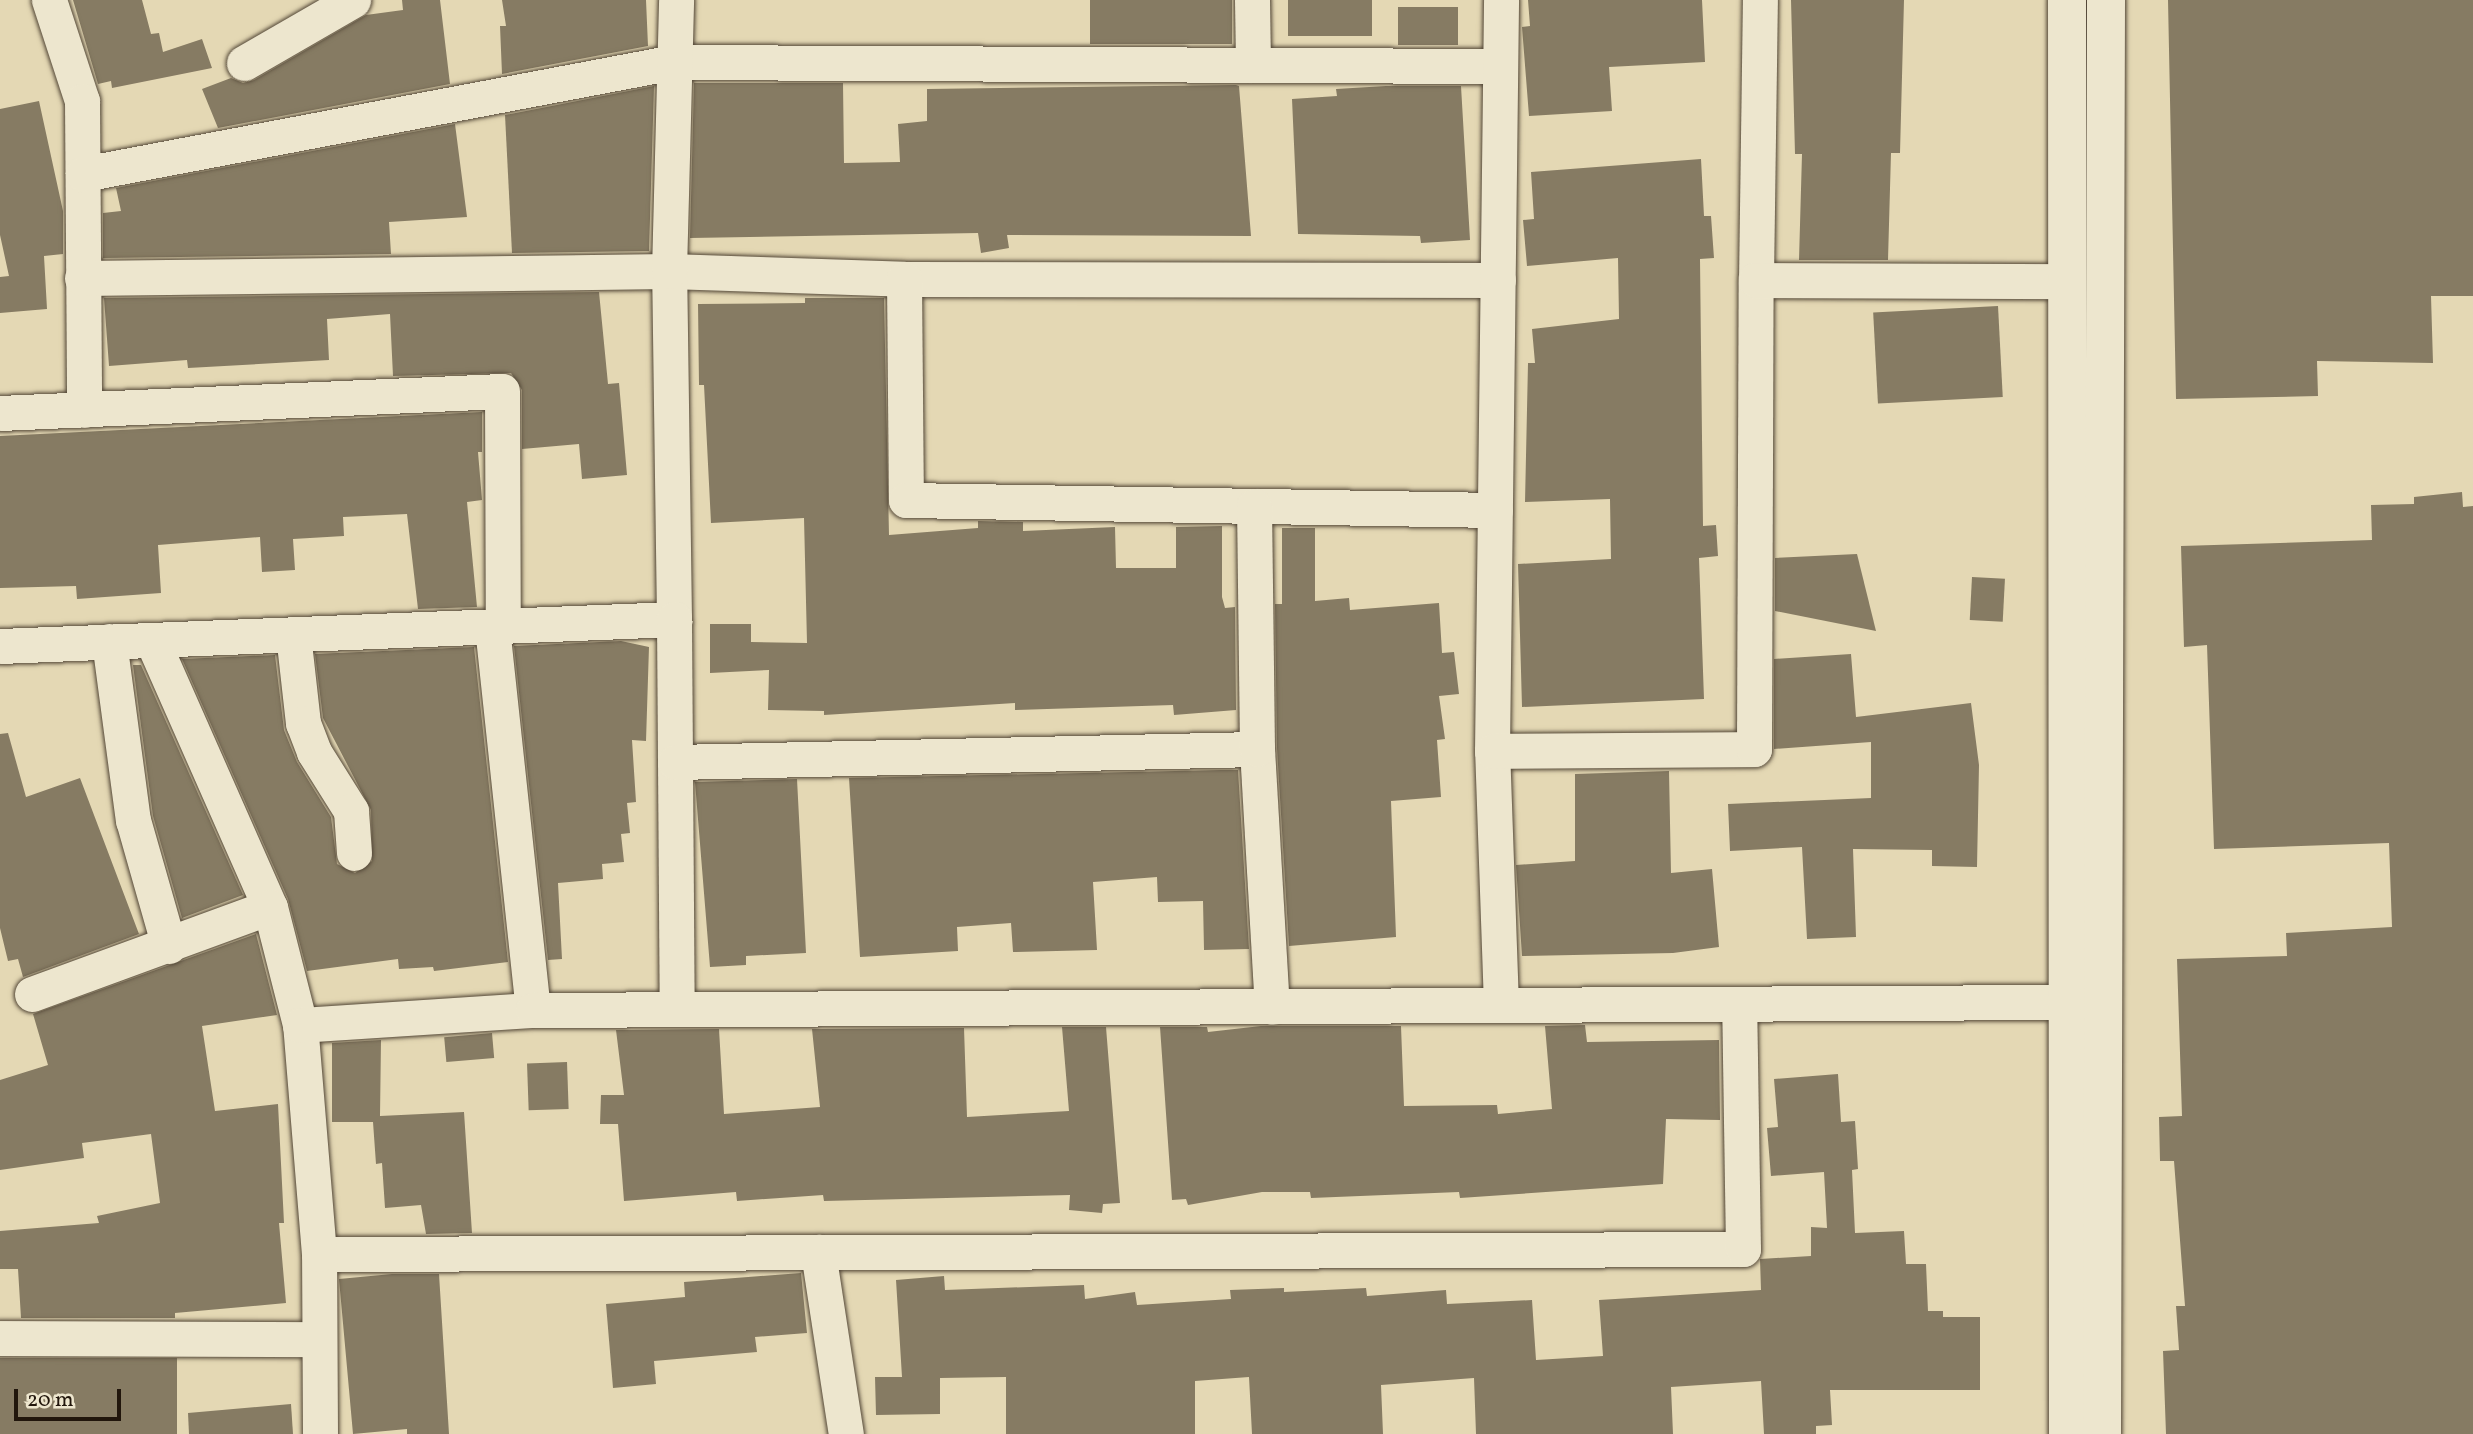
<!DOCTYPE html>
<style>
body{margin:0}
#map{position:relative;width:2473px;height:1434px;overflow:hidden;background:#e4d8b4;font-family:Vollkorn,serif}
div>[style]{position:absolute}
.building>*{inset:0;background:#867b63;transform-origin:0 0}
.roads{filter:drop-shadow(0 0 2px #524636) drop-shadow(0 0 2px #524636)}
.minor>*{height:35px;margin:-17.5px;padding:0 17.5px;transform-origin:17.5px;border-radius:17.5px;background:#ede6ce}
.tertiary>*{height:38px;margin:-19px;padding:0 19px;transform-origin:19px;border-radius:19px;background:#ede6ce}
span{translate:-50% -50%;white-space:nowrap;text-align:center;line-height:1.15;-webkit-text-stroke:5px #ede6ce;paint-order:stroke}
.scale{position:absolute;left:14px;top:1389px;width:107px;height:32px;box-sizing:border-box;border:4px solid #21160c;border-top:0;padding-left:9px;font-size:21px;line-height:24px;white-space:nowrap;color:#21160c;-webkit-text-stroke:5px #ede6ce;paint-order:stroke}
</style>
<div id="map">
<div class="building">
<i style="clip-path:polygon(73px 0,142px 0,151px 34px,159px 33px,163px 52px,202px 39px,212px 68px,112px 88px,111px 81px,98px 84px)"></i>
<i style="clip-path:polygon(402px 0,440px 0,450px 84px,218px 128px,202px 89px,231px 78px,243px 83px,254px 80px,366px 15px,403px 10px)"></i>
<i style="clip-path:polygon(502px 0,646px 0,648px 46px,502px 74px,500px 26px,506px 26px)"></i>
<i style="left:1090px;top:0;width:142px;height:44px"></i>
<i style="left:1288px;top:0;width:84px;height:36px"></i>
<i style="clip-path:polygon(1528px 0,1702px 0,1705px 62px,1609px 67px,1612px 111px,1529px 116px,1522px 27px,1530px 26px)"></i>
<i style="clip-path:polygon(1791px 0,1904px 0,1900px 153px,1891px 153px,1888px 260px,1799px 260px,1802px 154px,1795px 154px)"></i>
<i style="clip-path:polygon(2168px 0,2473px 0,2473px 296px,2431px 296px,2433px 363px,2317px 361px,2318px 396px,2176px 399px)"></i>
<i style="left:1398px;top:7px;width:60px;height:38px"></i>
<i style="clip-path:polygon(694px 83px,843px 83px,844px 163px,900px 162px,898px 124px,927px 121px,927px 89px,1236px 85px,1239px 86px,1251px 236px,1007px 235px,1009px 248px,981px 253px,978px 233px,690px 238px)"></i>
<i style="clip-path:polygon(654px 86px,649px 251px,512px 253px,505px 115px)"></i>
<i style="clip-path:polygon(1386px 86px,1461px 86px,1470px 240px,1421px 243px,1420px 236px,1298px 234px,1292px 99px,1337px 96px,1336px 89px)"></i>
<i style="clip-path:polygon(39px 101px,63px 211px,63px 254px,44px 256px,47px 309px,0 313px,0 277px,9px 276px,0 235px,0 109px)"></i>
<i style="clip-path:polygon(455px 124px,467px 217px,389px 222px,391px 254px,103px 258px,103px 213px,121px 211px,116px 188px)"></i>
<i style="clip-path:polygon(1701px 159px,1704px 216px,1711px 216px,1714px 258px,1700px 259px,1703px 526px,1716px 525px,1718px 556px,1699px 558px,1704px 699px,1522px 707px,1518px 564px,1611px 559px,1610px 499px,1525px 502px,1528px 363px,1535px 363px,1532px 329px,1619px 319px,1618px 258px,1527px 266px,1523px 220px,1534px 219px,1531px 172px)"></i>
<i style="clip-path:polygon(599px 292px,608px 384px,619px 383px,627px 475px,582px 479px,579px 444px,522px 449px,522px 390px,511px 373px,393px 376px,390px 314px,327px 319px,329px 360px,188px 368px,187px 360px,109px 366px,104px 298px)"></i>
<i style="clip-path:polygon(805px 298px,884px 298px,889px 535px,978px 528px,978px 521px,1023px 522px,1023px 531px,1115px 527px,1116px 568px,1176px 568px,1176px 527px,1222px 526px,1222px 597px,1225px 608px,1235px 607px,1236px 710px,1174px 715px,1173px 705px,1015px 710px,1015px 703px,824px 715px,824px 711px,768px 710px,769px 670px,710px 673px,710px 624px,751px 624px,751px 642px,807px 643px,804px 518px,711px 523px,704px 385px,699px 385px,698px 304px,805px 303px)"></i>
<i style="left:1998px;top:306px;width:91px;height:125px;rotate:87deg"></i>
<i style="clip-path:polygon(482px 412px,482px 452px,478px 452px,482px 500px,467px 502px,477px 607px,418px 609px,407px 514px,343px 517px,344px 536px,293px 539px,295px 570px,262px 572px,260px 537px,158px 545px,161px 593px,77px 599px,76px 586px,0 588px,0 436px)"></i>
<i style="clip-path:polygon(2462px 492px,2463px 507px,2473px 506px,2473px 1434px,2166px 1434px,2163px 1351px,2179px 1350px,2176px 1306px,2185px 1306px,2174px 1161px,2160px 1161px,2159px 1117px,2182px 1116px,2177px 959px,2287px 956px,2286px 933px,2392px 927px,2389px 843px,2214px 849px,2207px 645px,2184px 647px,2181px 546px,2372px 540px,2371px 505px,2414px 504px,2414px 497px)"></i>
<i style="clip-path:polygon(1282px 528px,1315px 528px,1315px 601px,1349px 598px,1350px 610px,1439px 603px,1442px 653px,1454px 652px,1459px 694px,1439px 696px,1445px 739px,1437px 740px,1441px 797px,1391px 801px,1396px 937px,1289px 946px,1277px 748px,1275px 604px,1282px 604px)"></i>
<i style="clip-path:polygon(1857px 554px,1876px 631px,1775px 611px,1775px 558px)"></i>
<i style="left:1972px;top:577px;width:33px;height:43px;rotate:3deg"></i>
<i style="clip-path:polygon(621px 641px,649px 647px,646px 741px,632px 740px,636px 802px,627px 803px,630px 833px,621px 834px,624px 862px,602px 864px,603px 879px,558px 883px,562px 959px,548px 960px,514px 646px)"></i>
<i style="clip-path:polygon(474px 647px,508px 962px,434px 971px,433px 967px,399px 969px,398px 959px,307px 971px,288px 899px,182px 659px,275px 655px,284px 730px,297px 762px,331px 817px,337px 864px,355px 873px,372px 861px,371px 810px,323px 718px,315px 654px)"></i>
<i style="clip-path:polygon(1851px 654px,1856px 717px,1971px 703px,1979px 765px,1977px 867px,1932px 866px,1932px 850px,1853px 849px,1856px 937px,1807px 939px,1802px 847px,1730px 851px,1728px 804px,1871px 798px,1871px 742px,1774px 749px,1774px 659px)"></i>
<i style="clip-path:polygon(133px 665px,141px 665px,243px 895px,182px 918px,153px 816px)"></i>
<i style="clip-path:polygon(8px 733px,26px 797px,80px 778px,139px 934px,23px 977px,18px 959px,8px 961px,0 928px,0 734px)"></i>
<i style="clip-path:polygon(1221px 770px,1238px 770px,1249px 949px,1204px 950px,1203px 901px,1158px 902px,1157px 877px,1093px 882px,1097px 950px,1013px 952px,1011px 923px,957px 927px,958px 951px,860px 957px,849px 778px)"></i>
<i style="clip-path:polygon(1669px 771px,1671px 873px,1712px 869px,1719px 947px,1673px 953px,1522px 956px,1516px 865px,1575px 861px,1575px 774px)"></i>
<i style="clip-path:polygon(797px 779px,806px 953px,746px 956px,746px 965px,710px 967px,695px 782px)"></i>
<i style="clip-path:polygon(256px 934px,277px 1015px,202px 1026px,215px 1111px,278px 1104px,284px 1223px,279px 1223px,286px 1303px,175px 1313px,175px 1318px,21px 1318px,18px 1269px,0 1269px,0 1231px,99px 1223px,97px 1216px,160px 1203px,151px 1134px,82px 1143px,84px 1158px,0 1170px,0 1080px,48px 1065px,33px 1014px)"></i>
<i style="clip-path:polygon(1585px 1025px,1587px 1042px,1719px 1040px,1720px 1120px,1666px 1119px,1663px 1184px,1460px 1198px,1459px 1192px,1311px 1198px,1310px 1192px,1262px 1192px,1188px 1205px,1186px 1199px,1172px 1200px,1160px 1027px,1207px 1027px,1208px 1032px,1261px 1026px,1401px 1026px,1404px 1106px,1497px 1105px,1498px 1114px,1552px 1109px,1545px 1026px)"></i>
<i style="clip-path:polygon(1062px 1027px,1106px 1027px,1120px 1203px,1103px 1204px,1102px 1213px,1069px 1210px,1070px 1195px,824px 1201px,823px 1195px,737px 1201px,736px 1192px,624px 1201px,618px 1124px,600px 1124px,601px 1095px,624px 1095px,616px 1030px,719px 1029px,724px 1114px,820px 1107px,812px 1029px,964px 1028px,967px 1117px,1069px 1111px)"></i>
<i style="left:492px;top:1033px;width:25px;height:48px;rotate:85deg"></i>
<i style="clip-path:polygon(381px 1040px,380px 1116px,464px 1112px,472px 1233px,426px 1234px,421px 1205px,385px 1208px,382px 1163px,376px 1164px,373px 1122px,332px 1122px,332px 1043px)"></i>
<i style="left:567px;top:1062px;width:47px;height:40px;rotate:88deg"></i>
<i style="clip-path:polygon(1838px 1074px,1841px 1122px,1855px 1121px,1858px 1169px,1852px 1170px,1855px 1233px,1904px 1231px,1906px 1264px,1926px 1264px,1928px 1311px,1943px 1311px,1943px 1317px,1980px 1317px,1980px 1390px,1830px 1390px,1832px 1425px,1816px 1426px,1816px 1434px,1764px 1434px,1761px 1381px,1671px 1387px,1673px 1434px,1476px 1434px,1474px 1378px,1381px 1385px,1383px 1434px,1252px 1434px,1249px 1377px,1195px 1381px,1195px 1434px,1006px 1434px,1006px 1377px,940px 1378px,940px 1414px,876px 1415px,875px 1377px,902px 1377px,896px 1280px,944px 1276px,945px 1290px,1084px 1285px,1085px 1299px,1135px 1292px,1137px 1305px,1231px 1299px,1230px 1290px,1284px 1288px,1284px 1292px,1366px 1288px,1367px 1296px,1446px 1290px,1447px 1304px,1532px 1300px,1536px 1360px,1603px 1356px,1599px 1300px,1761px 1290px,1760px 1259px,1811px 1256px,1811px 1227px,1827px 1228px,1824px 1172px,1771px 1176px,1767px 1128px,1778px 1127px,1774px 1079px)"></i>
<i style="clip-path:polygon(801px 1273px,807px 1333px,755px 1337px,757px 1352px,654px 1361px,656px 1384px,613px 1388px,606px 1304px,685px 1297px,684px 1282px)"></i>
<i style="clip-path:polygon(392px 1274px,439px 1274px,449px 1434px,407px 1434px,407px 1429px,353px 1434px,339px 1279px)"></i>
<i style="left:0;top:1358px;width:177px;height:76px"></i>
<i style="clip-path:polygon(291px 1404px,293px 1434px,189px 1434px,188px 1413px)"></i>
</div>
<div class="roads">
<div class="minor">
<i style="left:49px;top:0;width:106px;rotate:71.9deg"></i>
<i style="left:82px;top:101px;width:309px;rotate:89.6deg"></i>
<i style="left:1252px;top:0;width:65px;rotate:89.1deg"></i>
<i style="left:244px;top:63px;width:126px;rotate:-30deg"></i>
<i style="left:83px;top:174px;width:602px;rotate:-10.73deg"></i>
<i style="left:674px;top:62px;width:826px;rotate:0.28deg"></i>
<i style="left:82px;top:278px;width:587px;rotate:-0.68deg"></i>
<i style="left:669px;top:271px;width:235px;rotate:1.9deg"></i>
<i style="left:904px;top:279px;width:594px;rotate:0.1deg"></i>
<i style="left:904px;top:279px;width:221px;rotate:89.5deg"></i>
<i style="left:906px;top:500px;width:589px;rotate:0.97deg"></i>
<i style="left:1756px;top:280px;width:280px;rotate:-89.2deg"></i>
<i style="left:0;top:413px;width:502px;rotate:-2.51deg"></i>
<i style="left:502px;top:391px;width:235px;rotate:89.8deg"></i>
<i style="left:674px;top:619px;width:348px;rotate:-90.8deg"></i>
<i style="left:669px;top:271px;width:271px;rotate:-88.5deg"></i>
<i style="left:492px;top:627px;width:385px;rotate:83.9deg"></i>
<i style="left:293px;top:634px;width:90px;rotate:83.6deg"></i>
<i style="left:303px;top:723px;width:31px;rotate:69deg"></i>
<i style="left:314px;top:752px;width:70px;rotate:57.9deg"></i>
<i style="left:351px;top:811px;width:42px;rotate:85.9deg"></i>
<i style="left:152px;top:640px;width:292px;rotate:66.2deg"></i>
<i style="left:270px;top:907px;width:122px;rotate:75.7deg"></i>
<i style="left:109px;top:641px;width:181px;rotate:82.4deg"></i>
<i style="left:133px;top:820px;width:131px;rotate:74.1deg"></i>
<i style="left:0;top:646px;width:675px;rotate:-2.29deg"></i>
<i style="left:674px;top:619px;width:390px;rotate:89.6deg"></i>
<i style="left:1257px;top:749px;width:258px;rotate:86.7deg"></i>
<i style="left:1492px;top:751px;width:751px;rotate:-89.31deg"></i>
<i style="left:675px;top:762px;width:582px;rotate:-1.28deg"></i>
<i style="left:1257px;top:749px;width:243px;rotate:-90.7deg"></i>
<i style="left:32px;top:994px;width:253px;rotate:-20.1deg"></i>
<i style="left:1501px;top:1005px;width:254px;rotate:-92deg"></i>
<i style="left:1492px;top:751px;width:262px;rotate:-0.4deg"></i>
<i style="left:1754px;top:749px;width:469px;rotate:-89.8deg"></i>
<i style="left:1756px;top:280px;width:311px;rotate:0.2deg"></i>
<i style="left:818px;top:1252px;width:184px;rotate:81.3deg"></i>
<i style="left:319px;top:1254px;width:1424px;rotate:-0.2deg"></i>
<i style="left:1743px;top:1249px;width:243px;rotate:-90.9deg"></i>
<i style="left:0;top:1338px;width:319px;rotate:0.2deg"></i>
<i style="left:320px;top:1434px;width:180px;rotate:-90.3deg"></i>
<i style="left:319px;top:1254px;width:230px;rotate:-94.7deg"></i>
<i style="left:300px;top:1025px;width:233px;rotate:-3.7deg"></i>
<i style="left:533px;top:1010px;width:1534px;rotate:-0.3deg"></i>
</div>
<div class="tertiary">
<i style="left:2067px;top:0;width:1434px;rotate:89.96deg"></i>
<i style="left:2102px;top:1434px;width:1434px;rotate:-89.84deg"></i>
</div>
</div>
<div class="scale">20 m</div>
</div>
